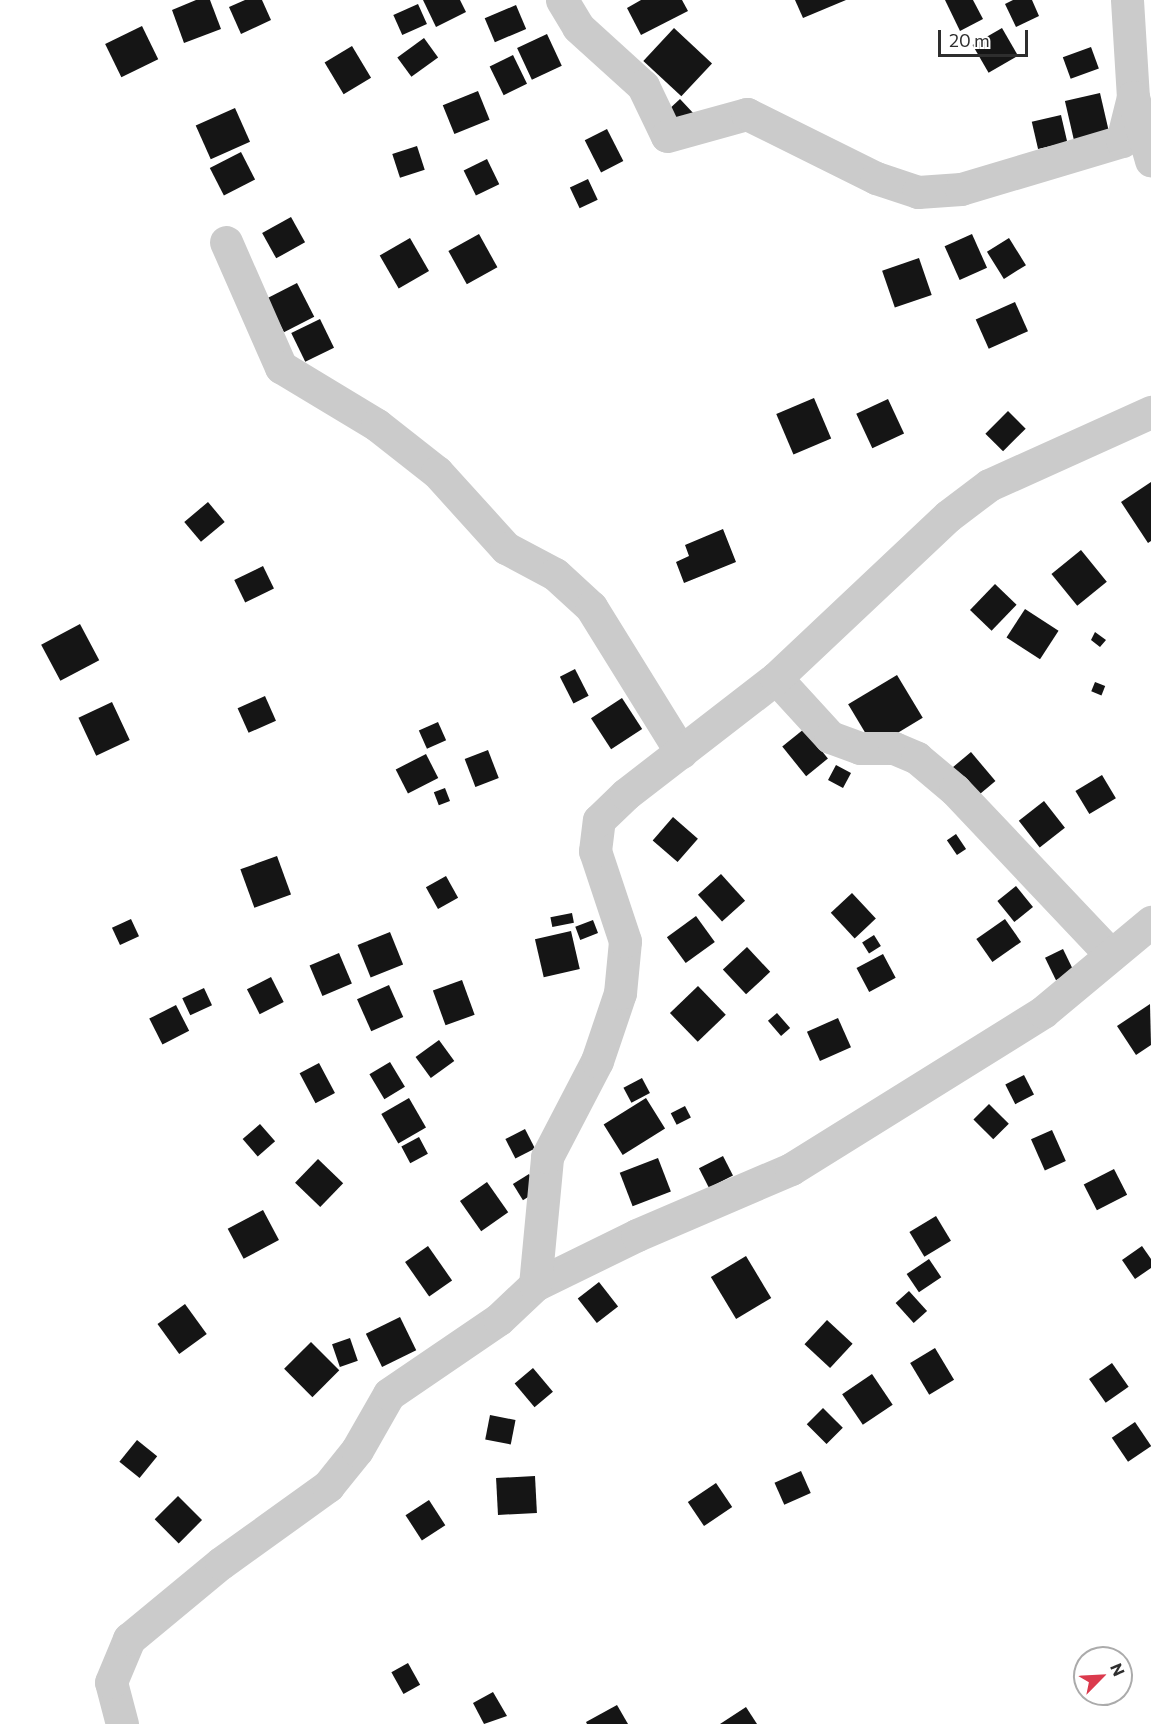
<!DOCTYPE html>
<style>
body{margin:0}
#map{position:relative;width:1151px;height:1724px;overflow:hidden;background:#fff;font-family:Commissioner,sans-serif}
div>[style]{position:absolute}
.building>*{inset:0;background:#151515;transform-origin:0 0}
.minor>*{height:33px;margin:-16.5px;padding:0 16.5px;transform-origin:16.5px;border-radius:16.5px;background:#cbcbcb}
span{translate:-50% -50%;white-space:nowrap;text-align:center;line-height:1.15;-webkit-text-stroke:6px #fff;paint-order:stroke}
.north{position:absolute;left:1073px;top:1646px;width:60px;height:60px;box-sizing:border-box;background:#fff;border:2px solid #ababab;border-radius:50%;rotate:66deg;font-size:16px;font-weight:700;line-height:24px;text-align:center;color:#2e2e2e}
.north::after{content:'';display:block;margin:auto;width:21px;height:27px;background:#db3a4d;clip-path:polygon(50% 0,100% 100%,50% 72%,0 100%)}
.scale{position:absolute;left:938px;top:30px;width:90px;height:27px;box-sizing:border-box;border:3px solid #2e2e2e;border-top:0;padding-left:8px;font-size:18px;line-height:21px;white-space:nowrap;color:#2e2e2e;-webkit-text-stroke:4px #fff;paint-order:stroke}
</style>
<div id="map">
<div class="building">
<i style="clip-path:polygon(196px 0,210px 0,221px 29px,184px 43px,172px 10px)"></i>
<i style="clip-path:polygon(245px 0,262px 0,271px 20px,241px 34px,229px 7px)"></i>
<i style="clip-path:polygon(423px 0,460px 0,466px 12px,436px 27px)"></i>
<i style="clip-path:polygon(641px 0,682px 0,688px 11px,641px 35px,627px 8px)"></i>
<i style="clip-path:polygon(795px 0,846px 0,803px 18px)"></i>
<i style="clip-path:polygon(945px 0,973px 0,983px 19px,960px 31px)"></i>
<i style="clip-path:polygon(1013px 0,1032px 0,1039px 16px,1016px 27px,1005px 4px)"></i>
<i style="left:418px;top:4px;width:22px;height:27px;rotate:66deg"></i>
<i style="left:516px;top:5px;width:26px;height:34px;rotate:67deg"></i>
<i style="left:142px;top:26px;width:37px;height:41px;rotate:64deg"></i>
<i style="left:674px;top:28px;width:52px;height:45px;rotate:43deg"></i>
<i style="left:1002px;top:28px;width:32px;height:34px;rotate:60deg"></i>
<i style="left:547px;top:34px;width:35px;height:33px;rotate:65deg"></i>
<i style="left:424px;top:38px;width:24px;height:33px;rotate:54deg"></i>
<i style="left:352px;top:46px;width:37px;height:32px;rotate:59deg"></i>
<i style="left:1091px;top:47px;width:23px;height:30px;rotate:70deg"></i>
<i style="left:513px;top:55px;width:32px;height:26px;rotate:64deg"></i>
<i style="left:478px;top:91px;width:31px;height:38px;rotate:68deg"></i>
<i style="left:1100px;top:93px;width:40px;height:36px;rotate:77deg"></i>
<i style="left:680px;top:99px;width:21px;height:17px;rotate:47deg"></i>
<i style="left:235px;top:108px;width:37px;height:43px;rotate:66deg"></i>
<i style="left:1061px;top:115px;width:28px;height:30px;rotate:77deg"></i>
<i style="left:607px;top:129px;width:36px;height:25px;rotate:63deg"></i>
<i style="left:417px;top:146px;width:25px;height:26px;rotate:72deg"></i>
<i style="left:241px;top:152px;width:31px;height:35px;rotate:63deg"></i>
<i style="left:487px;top:159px;width:28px;height:26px;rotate:64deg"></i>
<i style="left:588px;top:179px;width:23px;height:20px;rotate:65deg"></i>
<i style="left:291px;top:217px;width:29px;height:33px;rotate:61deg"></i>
<i style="left:479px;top:234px;width:38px;height:35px;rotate:61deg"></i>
<i style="left:972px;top:234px;width:37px;height:30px;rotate:66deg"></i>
<i style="left:410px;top:238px;width:38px;height:35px;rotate:60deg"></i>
<i style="left:1009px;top:238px;width:32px;height:26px;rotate:58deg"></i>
<i style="left:919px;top:258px;width:39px;height:39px;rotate:71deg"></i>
<i style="left:297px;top:283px;width:38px;height:34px;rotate:63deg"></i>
<i style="left:1015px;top:302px;width:32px;height:43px;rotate:66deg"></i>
<i style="left:320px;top:319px;width:32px;height:32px;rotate:64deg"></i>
<i style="left:814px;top:398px;width:44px;height:41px;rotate:67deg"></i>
<i style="left:888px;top:399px;width:38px;height:35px;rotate:65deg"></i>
<i style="left:1008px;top:411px;width:25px;height:32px;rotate:45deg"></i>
<i style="clip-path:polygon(1151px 482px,1151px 541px,1148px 543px,1121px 502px)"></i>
<i style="left:208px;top:502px;width:26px;height:31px;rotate:50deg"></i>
<i style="clip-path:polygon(723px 529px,736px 562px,684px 583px,676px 562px,689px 556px,685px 545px)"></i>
<i style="left:1081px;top:550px;width:41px;height:38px;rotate:51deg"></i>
<i style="left:263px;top:566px;width:25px;height:32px;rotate:64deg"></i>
<i style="left:995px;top:584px;width:30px;height:36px;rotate:44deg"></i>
<i style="left:1025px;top:609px;width:40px;height:34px;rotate:33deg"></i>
<i style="left:80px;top:624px;width:41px;height:44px;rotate:62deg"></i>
<i style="clip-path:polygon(1095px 632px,1106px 640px,1100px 647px,1091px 640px)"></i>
<i style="left:575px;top:669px;width:30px;height:17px;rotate:63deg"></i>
<i style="left:897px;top:675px;width:50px;height:57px;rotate:59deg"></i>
<i style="left:1095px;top:682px;width:11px;height:10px;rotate:22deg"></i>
<i style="left:265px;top:696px;width:27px;height:30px;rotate:66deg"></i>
<i style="left:622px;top:698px;width:37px;height:37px;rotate:57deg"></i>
<i style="left:112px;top:702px;width:42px;height:37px;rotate:65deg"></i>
<i style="left:438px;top:722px;width:20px;height:21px;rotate:66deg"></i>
<i style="left:804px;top:729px;width:38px;height:28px;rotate:51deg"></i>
<i style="left:488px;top:750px;width:30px;height:25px;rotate:69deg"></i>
<i style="left:971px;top:752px;width:38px;height:33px;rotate:50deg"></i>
<i style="left:426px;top:754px;width:27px;height:34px;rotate:63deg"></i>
<i style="left:836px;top:765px;width:17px;height:17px;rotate:28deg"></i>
<i style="left:1102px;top:775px;width:27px;height:31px;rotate:59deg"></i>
<i style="left:445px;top:788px;width:14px;height:12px;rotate:69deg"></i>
<i style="left:1044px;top:801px;width:34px;height:32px;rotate:52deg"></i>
<i style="left:673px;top:817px;width:33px;height:31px;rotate:41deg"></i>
<i style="left:956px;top:834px;width:18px;height:11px;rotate:56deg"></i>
<i style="left:277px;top:856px;width:41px;height:39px;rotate:70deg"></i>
<i style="left:721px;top:874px;width:36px;height:31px;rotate:48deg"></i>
<i style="left:446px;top:876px;width:25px;height:23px;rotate:61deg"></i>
<i style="left:1016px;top:886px;width:27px;height:24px;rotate:51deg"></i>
<i style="left:852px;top:893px;width:35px;height:29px;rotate:47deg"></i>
<i style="left:572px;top:913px;width:10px;height:22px;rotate:79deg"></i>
<i style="left:696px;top:916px;width:32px;height:36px;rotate:54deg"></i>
<i style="left:131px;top:919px;width:19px;height:21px;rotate:65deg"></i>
<i style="left:1005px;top:919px;width:28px;height:35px;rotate:55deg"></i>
<i style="left:593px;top:920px;width:14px;height:19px;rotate:69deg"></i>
<i style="left:571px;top:931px;width:39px;height:37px;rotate:77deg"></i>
<i style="left:390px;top:932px;width:35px;height:35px;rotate:68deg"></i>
<i style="left:874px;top:935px;width:13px;height:14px;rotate:58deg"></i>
<i style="left:747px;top:947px;width:34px;height:33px;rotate:47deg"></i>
<i style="left:1063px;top:949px;width:25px;height:20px;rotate:64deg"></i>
<i style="left:339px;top:953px;width:33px;height:32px;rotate:67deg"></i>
<i style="left:883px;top:954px;width:27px;height:30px;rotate:62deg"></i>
<i style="left:271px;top:977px;width:28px;height:27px;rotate:63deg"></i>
<i style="left:462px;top:980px;width:37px;height:31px;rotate:70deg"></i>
<i style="left:389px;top:985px;width:35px;height:35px;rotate:66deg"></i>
<i style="left:698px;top:986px;width:40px;height:39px;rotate:46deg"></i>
<i style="left:204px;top:988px;width:19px;height:24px;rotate:65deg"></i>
<i style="clip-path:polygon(1150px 1004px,1151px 1045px,1136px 1055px,1117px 1026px)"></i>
<i style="left:176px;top:1005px;width:29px;height:30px;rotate:63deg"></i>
<i style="left:777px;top:1013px;width:20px;height:12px;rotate:49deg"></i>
<i style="left:838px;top:1018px;width:32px;height:34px;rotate:66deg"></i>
<i style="left:439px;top:1040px;width:26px;height:29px;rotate:54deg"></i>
<i style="left:390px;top:1062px;width:29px;height:24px;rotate:59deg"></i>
<i style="left:319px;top:1063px;width:34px;height:22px;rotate:62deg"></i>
<i style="left:1024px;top:1075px;width:22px;height:21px;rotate:63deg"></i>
<i style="left:642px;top:1078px;width:17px;height:21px;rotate:62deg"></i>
<i style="left:409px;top:1098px;width:34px;height:32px;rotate:60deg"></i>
<i style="left:646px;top:1098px;width:36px;height:50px;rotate:58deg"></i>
<i style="left:989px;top:1104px;width:28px;height:22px;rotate:45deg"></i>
<i style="left:685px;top:1106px;width:13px;height:16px;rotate:63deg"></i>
<i style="left:260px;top:1124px;width:23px;height:23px;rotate:49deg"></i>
<i style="left:525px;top:1129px;width:22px;height:22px;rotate:63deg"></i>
<i style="left:1052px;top:1130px;width:34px;height:23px;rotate:66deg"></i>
<i style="left:419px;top:1137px;width:19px;height:20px;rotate:62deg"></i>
<i style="left:723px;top:1156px;width:22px;height:27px;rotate:63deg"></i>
<i style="left:658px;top:1158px;width:36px;height:41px;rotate:69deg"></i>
<i style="left:318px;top:1159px;width:35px;height:33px;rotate:44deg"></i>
<i style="left:1114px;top:1169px;width:29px;height:34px;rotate:63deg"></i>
<i style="left:529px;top:1174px;width:19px;height:19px;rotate:58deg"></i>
<i style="left:487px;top:1182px;width:37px;height:33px;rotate:55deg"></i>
<i style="left:263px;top:1210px;width:34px;height:40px;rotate:62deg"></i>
<i style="left:936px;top:1216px;width:29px;height:31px;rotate:59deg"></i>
<i style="left:428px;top:1246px;width:42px;height:28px;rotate:55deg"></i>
<i style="clip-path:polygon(1142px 1246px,1151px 1259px,1151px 1268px,1135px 1279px,1122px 1260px)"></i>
<i style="left:746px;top:1256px;width:49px;height:41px;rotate:59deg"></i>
<i style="left:929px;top:1259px;width:22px;height:27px;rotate:56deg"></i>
<i style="left:599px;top:1282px;width:31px;height:27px;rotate:52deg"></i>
<i style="left:909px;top:1291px;width:27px;height:18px;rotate:48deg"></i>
<i style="left:185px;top:1304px;width:37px;height:34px;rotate:54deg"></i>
<i style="left:400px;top:1317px;width:37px;height:38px;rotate:64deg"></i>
<i style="left:827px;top:1320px;width:35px;height:33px;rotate:43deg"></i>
<i style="left:350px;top:1338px;width:24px;height:19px;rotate:71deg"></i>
<i style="left:311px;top:1342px;width:40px;height:38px;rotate:45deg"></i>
<i style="left:935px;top:1348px;width:37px;height:29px;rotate:59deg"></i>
<i style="left:1112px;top:1363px;width:29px;height:28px;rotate:55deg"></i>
<i style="left:533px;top:1368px;width:31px;height:24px;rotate:50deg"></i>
<i style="left:872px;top:1374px;width:37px;height:36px;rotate:56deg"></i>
<i style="left:823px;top:1408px;width:28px;height:23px;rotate:45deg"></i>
<i style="left:490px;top:1415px;width:26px;height:25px;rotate:11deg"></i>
<i style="left:1135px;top:1422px;width:29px;height:28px;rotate:56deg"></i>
<i style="left:137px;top:1440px;width:26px;height:28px;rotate:39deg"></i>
<i style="left:801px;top:1471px;width:24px;height:29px;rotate:66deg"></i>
<i style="left:535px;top:1476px;width:37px;height:39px;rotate:87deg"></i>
<i style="left:716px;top:1483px;width:29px;height:34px;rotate:56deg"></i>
<i style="left:178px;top:1496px;width:34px;height:33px;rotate:45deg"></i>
<i style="left:429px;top:1500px;width:30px;height:28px;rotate:57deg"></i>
<i style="left:408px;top:1663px;width:25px;height:19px;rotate:61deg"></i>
<i style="clip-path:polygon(493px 1692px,507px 1716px,484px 1724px,473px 1703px)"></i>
<i style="clip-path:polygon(617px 1705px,628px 1724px,587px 1724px,586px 1722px)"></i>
<i style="clip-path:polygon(746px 1707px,757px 1724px,720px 1724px)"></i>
</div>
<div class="minor">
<i style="left:562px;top:0;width:31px;rotate:59deg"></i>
<i style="left:578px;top:27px;width:88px;rotate:42.2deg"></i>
<i style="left:643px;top:86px;width:55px;rotate:64.4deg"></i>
<i style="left:667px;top:136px;width:83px;rotate:-15.4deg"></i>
<i style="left:747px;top:114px;width:144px;rotate:26.4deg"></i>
<i style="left:876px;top:178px;width:44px;rotate:18.4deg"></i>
<i style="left:918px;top:192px;width:43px;rotate:-4deg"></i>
<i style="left:961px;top:189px;width:168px;rotate:-16.6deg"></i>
<i style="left:1122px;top:141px;width:45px;rotate:-76deg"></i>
<i style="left:1127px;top:0;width:97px;rotate:86.5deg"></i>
<i style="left:1133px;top:97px;width:66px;rotate:74.1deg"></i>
<i style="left:226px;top:242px;width:137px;rotate:66.3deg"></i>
<i style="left:281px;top:367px;width:112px;rotate:31.1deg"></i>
<i style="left:377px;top:425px;width:76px;rotate:38.1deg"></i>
<i style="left:437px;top:472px;width:103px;rotate:47.8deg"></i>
<i style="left:506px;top:548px;width:55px;rotate:28deg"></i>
<i style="left:555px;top:574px;width:49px;rotate:42.5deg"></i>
<i style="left:591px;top:607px;width:171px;rotate:58.2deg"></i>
<i style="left:776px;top:678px;width:80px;rotate:47.5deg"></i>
<i style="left:830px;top:737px;width:32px;rotate:20deg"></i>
<i style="left:860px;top:748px;width:34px"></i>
<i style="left:894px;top:748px;width:25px;rotate:23deg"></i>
<i style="left:917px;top:758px;width:50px;rotate:40.1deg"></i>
<i style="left:955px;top:790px;width:227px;rotate:46.6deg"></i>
<i style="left:535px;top:1285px;width:114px;rotate:-26.1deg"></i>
<i style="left:637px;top:1235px;width:168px;rotate:-23.2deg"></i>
<i style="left:791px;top:1169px;width:297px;rotate:-31.9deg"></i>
<i style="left:1043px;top:1012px;width:141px;rotate:-39.8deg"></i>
<i style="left:122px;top:1724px;width:43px;rotate:-104.7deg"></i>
<i style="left:111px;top:1682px;width:47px;rotate:-67.3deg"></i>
<i style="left:129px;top:1639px;width:119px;rotate:-39.6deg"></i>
<i style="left:221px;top:1563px;width:132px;rotate:-35.7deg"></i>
<i style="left:328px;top:1486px;width:46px;rotate:-51.1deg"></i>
<i style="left:357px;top:1450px;width:64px;rotate:-60.3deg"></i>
<i style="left:389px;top:1394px;width:133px;rotate:-34.3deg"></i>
<i style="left:499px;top:1319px;width:50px;rotate:-43.4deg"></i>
<i style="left:535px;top:1285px;width:129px;rotate:-84.6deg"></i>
<i style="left:547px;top:1157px;width:108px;rotate:-62.5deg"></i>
<i style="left:597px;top:1061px;width:72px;rotate:-71.3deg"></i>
<i style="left:620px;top:993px;width:52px;rotate:-84.5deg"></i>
<i style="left:625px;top:941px;width:95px;rotate:-108.4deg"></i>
<i style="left:595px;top:851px;width:31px;rotate:-83deg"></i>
<i style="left:599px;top:820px;width:37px;rotate:-44deg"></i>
<i style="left:626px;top:794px;width:190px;rotate:-37.7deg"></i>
<i style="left:776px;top:678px;width:236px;rotate:-43.3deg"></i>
<i style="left:948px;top:516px;width:51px;rotate:-37.1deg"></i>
<i style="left:989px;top:485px;width:178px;rotate:-24.3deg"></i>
</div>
<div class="north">N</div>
<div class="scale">20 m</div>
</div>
